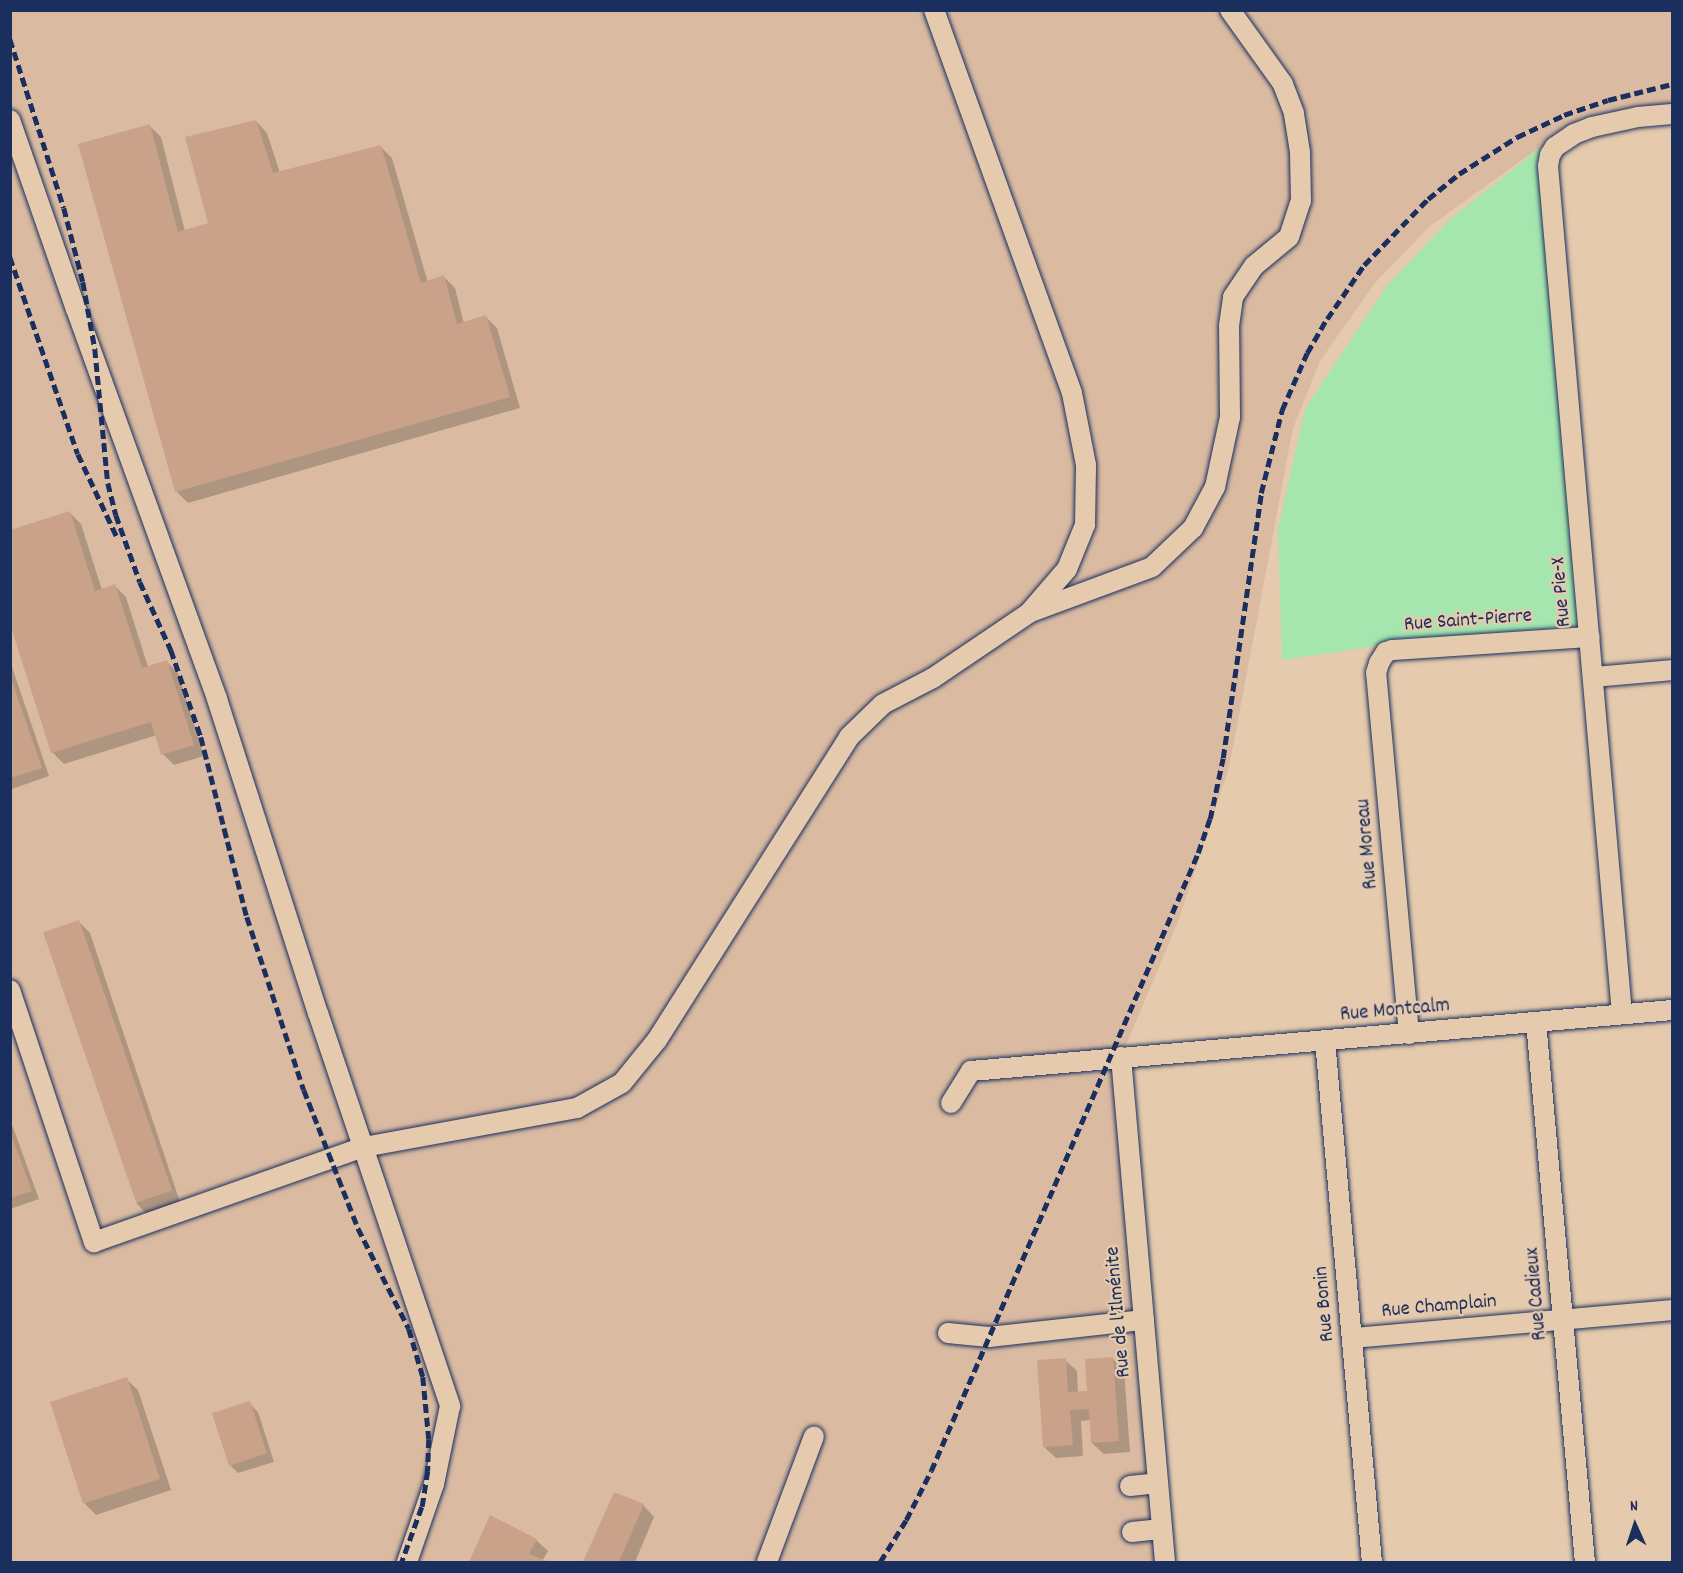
<!DOCTYPE html>
<meta charset="utf-8">
<style>
body{margin:0}
#map{position:relative;width:1683px;height:1573px;overflow:hidden;background:#e6caad;font-family:Dekko,sans-serif}
div>[style]{position:absolute}
.built>*{inset:0;background:#dabba1}
.green>*{inset:0;background:#a5e5ae}
.shadow>*{inset:0;background:#0003}
.building>*{inset:0;background:#caa289;transform-origin:0 0}
.roads{filter:drop-shadow(0 0 2px #1b2f5e) drop-shadow(0 0 2px #1b2f5e)}
.minor>*{height:20px;margin:-10px;padding:0 10px;transform-origin:10px;border-radius:10px;background:#e6caad}
.rail>*{height:4.5px;margin-top:-2.25px;transform-origin:0;background:repeating-linear-gradient(90deg,#1b2f5e 0 9px,transparent 0 13.5px)}
span{translate:-50% -50%;white-space:nowrap;text-align:center;line-height:1.15;-webkit-text-stroke:4.5px #e6caad;paint-order:stroke}
.street-label{font-size:21px;color:#1b2f5e}
.frame{position:absolute;inset:0;border:12px solid #1b2f5e;pointer-events:none}
.north{position:absolute;left:1605px;top:1495px;width:60px;height:60px;-webkit-text-stroke:4px #e6caad;paint-order:stroke;rotate:357deg;font-size:16px;font-weight:700;line-height:24px;text-align:center;color:#1b2f5e}
.north::after{content:'';display:block;margin:auto;width:21px;height:27px;background:#1b2f5e;clip-path:polygon(50% 0,100% 100%,50% 72%,0 100%)}
</style>
<div id="map">
<div class="built">
<i style="clip-path:polygon(11px 11px,1672px 11px,1672px 107px,1582px 117px,1430px 226px,1375px 283px,1320px 361px,1293px 428px,1229px 768px,1178px 922px,1121px 1057px,1155px 1562px,11px 1562px)"></i>
</div>
<div class="green">
<i style="clip-path:polygon(1541px 147px,1589px 625px,1385px 645px,1282px 660px,1278px 529px,1305px 409px,1386px 287px,1449px 220px)"></i>
</div>
<div class="shadow">
<i style="clip-path:polygon(256px 121px,267px 133px,280px 173px,381px 147px,392px 158px,428px 283px,444px 277px,455px 288px,464px 324px,486px 317px,497px 328px,520px 408px,188px 503px,176px 491px,150px 126px,161px 137px,185px 231px,209px 224px)"></i>
<i style="clip-path:polygon(70px 513px,81px 524px,102px 590px,115px 586px,126px 597px,148px 667px,167px 662px,178px 673px,204px 756px,174px 765px,163px 754px,157px 735px,64px 764px,53px 753px,10px 619px)"></i>
<i style="clip-path:polygon(10px 661px,49px 776px,12px 789px,10px 787px)"></i>
<i style="clip-path:polygon(79px 922px,90px 933px,180px 1202px,148px 1215px,137px 1204px)"></i>
<i style="clip-path:polygon(10px 1119px,39px 1199px,10px 1209px)"></i>
<i style="clip-path:polygon(1113px 1359px,1124px 1370px,1130px 1452px,1104px 1454px,1092px 1443px,1091px 1420px,1081px 1421px,1083px 1456px,1056px 1458px,1044px 1447px,1065px 1360px,1077px 1371px,1078px 1393px,1089px 1392px)"></i>
<i style="clip-path:polygon(126px 1379px,138px 1390px,171px 1490px,96px 1515px,85px 1504px)"></i>
<i style="clip-path:polygon(249px 1403px,258px 1412px,274px 1462px,238px 1473px,230px 1465px)"></i>
<i style="clip-path:polygon(615px 1494px,643px 1505px,654px 1517px,635px 1562px,584px 1562px)"></i>
<i style="clip-path:polygon(491px 1517px,536px 1540px,548px 1551px,542px 1561px,545px 1562px,471px 1562px)"></i>
</div>
<div class="building">
<i style="clip-path:polygon(256px 120px,273px 173px,381px 145px,421px 283px,444px 275px,457px 324px,486px 315px,510px 397px,175px 492px,78px 144px,150px 124px,178px 232px,208px 223px,185px 137px)"></i>
<i style="clip-path:polygon(70px 511px,95px 591px,115px 584px,142px 668px,167px 660px,194px 745px,161px 755px,151px 722px,51px 753px,10px 624px,10px 530px)"></i>
<i style="clip-path:polygon(10px 676px,42px 768px,10px 778px)"></i>
<i style="left:79px;top:920px;width:286px;height:38px;rotate:71deg"></i>
<i style="clip-path:polygon(10px 1132px,32px 1191px,10px 1198px)"></i>
<i style="clip-path:polygon(1113px 1357px,1119px 1441px,1091px 1443px,1089px 1409px,1070px 1410px,1073px 1445px,1043px 1447px,1037px 1360px,1066px 1358px,1068px 1392px,1087px 1391px,1085px 1359px)"></i>
<i style="left:127px;top:1377px;width:107px;height:81px;rotate:72deg"></i>
<i style="left:250px;top:1401px;width:55px;height:40px;rotate:72deg"></i>
<i style="clip-path:polygon(614px 1492px,644px 1504px,619px 1562px,583px 1562px)"></i>
<i style="clip-path:polygon(490px 1515px,537px 1539px,529px 1554px,549px 1562px,469px 1562px)"></i>
</div>
<div class="roads">
<div class="minor">
<i style="left:10px;top:120px;width:200px;rotate:70.8deg"></i>
<i style="left:76px;top:309px;width:415px;rotate:70.1deg"></i>
<i style="left:217px;top:699px;width:330px;rotate:72.2deg"></i>
<i style="left:318px;top:1013px;width:415px;rotate:71.4deg"></i>
<i style="left:450px;top:1406px;width:80px;rotate:101.6deg"></i>
<i style="left:434px;top:1484px;width:83px;rotate:109.1deg"></i>
<i style="left:1031px;top:612px;width:129px;rotate:-20.4deg"></i>
<i style="left:1152px;top:567px;width:57px;rotate:-43.6deg"></i>
<i style="left:1193px;top:528px;width:47px;rotate:-61.8deg"></i>
<i style="left:1215px;top:487px;width:72px;rotate:-77.9deg"></i>
<i style="left:1230px;top:417px;width:91px;rotate:-90.6deg"></i>
<i style="left:1229px;top:326px;width:29px;rotate:-82deg"></i>
<i style="left:1233px;top:297px;width:37px;rotate:-56deg"></i>
<i style="left:1254px;top:266px;width:45px;rotate:-39.6deg"></i>
<i style="left:1289px;top:237px;width:38px;rotate:-72deg"></i>
<i style="left:1301px;top:201px;width:49px;rotate:-91.2deg"></i>
<i style="left:1300px;top:152px;width:39px;rotate:-99deg"></i>
<i style="left:1294px;top:113px;width:31px;rotate:-111deg"></i>
<i style="left:1283px;top:84px;width:91px;rotate:-125.6deg"></i>
<i style="left:1594px;top:677px;width:78px;rotate:-5.1deg"></i>
<i style="left:10px;top:990px;width:266px;rotate:71.6deg"></i>
<i style="left:94px;top:1242px;width:286px;rotate:-19.4deg"></i>
<i style="left:364px;top:1147px;width:217px;rotate:-10.4deg"></i>
<i style="left:577px;top:1108px;width:51px;rotate:-29.1deg"></i>
<i style="left:622px;top:1083px;width:55px;rotate:-50.9deg"></i>
<i style="left:657px;top:1040px;width:359px;rotate:-57.6deg"></i>
<i style="left:849px;top:737px;width:47px;rotate:-44.1deg"></i>
<i style="left:883px;top:704px;width:56px;rotate:-27.5deg"></i>
<i style="left:933px;top:678px;width:116px;rotate:-34.1deg"></i>
<i style="left:1029px;top:613px;width:58px;rotate:-49.2deg"></i>
<i style="left:1067px;top:569px;width:48px;rotate:-67.8deg"></i>
<i style="left:1085px;top:525px;width:60px;rotate:-89deg"></i>
<i style="left:1086px;top:465px;width:73px;rotate:-101deg"></i>
<i style="left:1072px;top:393px;width:407px;rotate:-109.8deg"></i>
<i style="left:1622px;top:1014px;width:851px;rotate:-94.99deg"></i>
<i style="left:1548px;top:166px;width:11px;rotate:-80deg"></i>
<i style="left:1550px;top:155px;width:9px;rotate:-58deg"></i>
<i style="left:1555px;top:147px;width:23px;rotate:-34deg"></i>
<i style="left:1574px;top:134px;width:19px;rotate:-21deg"></i>
<i style="left:1592px;top:127px;width:47px;rotate:-12.3deg"></i>
<i style="left:1638px;top:117px;width:34px;rotate:-5deg"></i>
<i style="left:1536px;top:1022px;width:542px;rotate:84.82deg"></i>
<i style="left:1409px;top:1034px;width:363px;rotate:-95.2deg"></i>
<i style="left:1376px;top:673px;width:10px;rotate:-73deg"></i>
<i style="left:1379px;top:663px;width:13px;rotate:-58deg"></i>
<i style="left:1386px;top:652px;width:6px;rotate:-18deg"></i>
<i style="left:1392px;top:650px;width:198px;rotate:-3.8deg"></i>
<i style="left:1325px;top:1041px;width:523px;rotate:84.85deg"></i>
<i style="left:1121px;top:1057px;width:507px;rotate:85.02deg"></i>
<i style="left:951px;top:1103px;width:38px;rotate:-58deg"></i>
<i style="left:971px;top:1071px;width:704px;rotate:-4.97deg"></i>
<i style="left:948px;top:1333px;width:41px;rotate:5.6deg"></i>
<i style="left:989px;top:1337px;width:156px;rotate:-6.3deg"></i>
<i style="left:1353px;top:1338px;width:320px;rotate:-5deg"></i>
<i style="left:1130px;top:1486px;width:28px;rotate:-6deg"></i>
<i style="left:1132px;top:1532px;width:30px;rotate:-6deg"></i>
<i style="left:767px;top:1562px;width:134px;rotate:-69.5deg"></i>
</div>
</div>
<div class="rail">
<i style="left:10px;top:39px;width:177px;rotate:72.3deg"></i>
<i style="left:64px;top:208px;width:76px;rotate:75.6deg"></i>
<i style="left:83px;top:282px;width:68px;rotate:79.8deg"></i>
<i style="left:95px;top:349px;width:135px;rotate:84.5deg"></i>
<i style="left:108px;top:483px;width:33px;rotate:76deg"></i>
<i style="left:116px;top:515px;width:71px;rotate:70.3deg"></i>
<i style="left:140px;top:582px;width:75px;rotate:65.5deg"></i>
<i style="left:171px;top:650px;width:92px;rotate:71deg"></i>
<i style="left:201px;top:737px;width:186px;rotate:75.7deg"></i>
<i style="left:247px;top:917px;width:182px;rotate:71.8deg"></i>
<i style="left:304px;top:1090px;width:148px;rotate:68.6deg"></i>
<i style="left:358px;top:1228px;width:113px;rotate:63.2deg"></i>
<i style="left:409px;top:1329px;width:50px;rotate:73.7deg"></i>
<i style="left:423px;top:1377px;width:62px;rotate:84.5deg"></i>
<i style="left:429px;top:1439px;width:32px;rotate:92deg"></i>
<i style="left:428px;top:1471px;width:36px;rotate:99deg"></i>
<i style="left:422px;top:1507px;width:59px;rotate:110deg"></i>
<i style="left:10px;top:257px;width:208px;rotate:71deg"></i>
<i style="left:78px;top:454px;width:92px;rotate:64.8deg"></i>
<i style="left:880px;top:1562px;width:49px;rotate:-58.2deg"></i>
<i style="left:906px;top:1520px;width:55px;rotate:-63deg"></i>
<i style="left:931px;top:1471px;width:673px;rotate:-66.63deg"></i>
<i style="left:1198px;top:853px;width:36px;rotate:-71deg"></i>
<i style="left:1210px;top:819px;width:62px;rotate:-78deg"></i>
<i style="left:1223px;top:758px;width:268px;rotate:-81.8deg"></i>
<i style="left:1261px;top:493px;width:86px;rotate:-75.8deg"></i>
<i style="left:1282px;top:410px;width:62px;rotate:-66.3deg"></i>
<i style="left:1307px;top:353px;width:39px;rotate:-60deg"></i>
<i style="left:1327px;top:319px;width:65px;rotate:-55.6deg"></i>
<i style="left:1364px;top:265px;width:92px;rotate:-45.9deg"></i>
<i style="left:1428px;top:199px;width:40px;rotate:-39deg"></i>
<i style="left:1459px;top:174px;width:69px;rotate:-32.5deg"></i>
<i style="left:1517px;top:137px;width:52px;rotate:-25.1deg"></i>
<i style="left:1564px;top:115px;width:46px;rotate:-18.8deg"></i>
<i style="left:1608px;top:100px;width:66px;rotate:-14deg"></i>
</div>
<div class="street-label">
<span style="left:1562px;top:592px;rotate:-95deg">Rue Pie-X</span>
<span style="left:1468px;top:621px;rotate:-4deg">Rue Saint-Pierre</span>
<span style="left:1368px;top:844px;rotate:-95deg">Rue Moreau</span>
<span style="left:1395px;top:1011px;rotate:-5deg">Rue Montcalm</span>
<span style="left:1537px;top:1294px;rotate:-95deg">Rue Cadieux</span>
<span style="left:1325px;top:1304px;rotate:-95deg">Rue Bonin</span>
<span style="left:1439px;top:1307px;rotate:-5deg">Rue Champlain</span>
<span style="left:1119px;top:1312px;rotate:-95deg">Rue de l'Ilménite</span>
</div>
<div class="frame"></div>
<div class="north">N</div>
</div>
